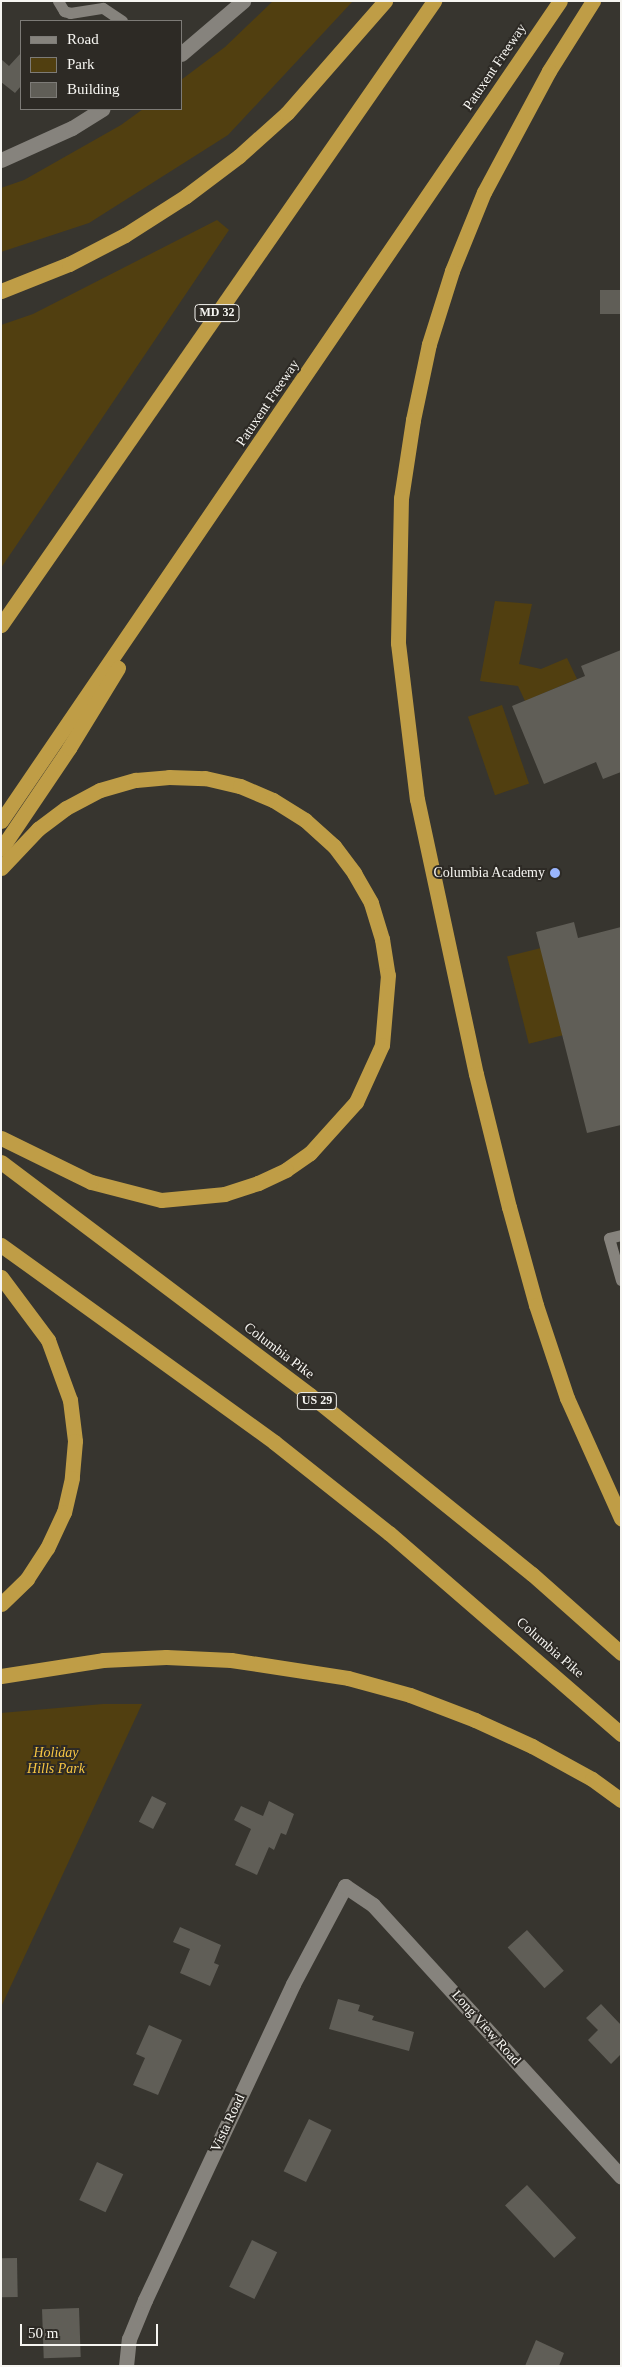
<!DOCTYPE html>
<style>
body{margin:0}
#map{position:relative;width:622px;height:2367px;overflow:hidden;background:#37352f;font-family:Georgia,serif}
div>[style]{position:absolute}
.green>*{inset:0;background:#513f10;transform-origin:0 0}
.building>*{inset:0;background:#605e57;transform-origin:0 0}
.lane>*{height:11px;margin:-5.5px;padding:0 5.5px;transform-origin:5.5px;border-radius:5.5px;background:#86837d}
.street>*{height:15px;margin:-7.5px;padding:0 7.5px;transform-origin:7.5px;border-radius:7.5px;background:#86837d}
.secondary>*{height:15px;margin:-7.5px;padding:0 7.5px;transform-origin:7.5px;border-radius:7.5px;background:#86837d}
.highway>*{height:15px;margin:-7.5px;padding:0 7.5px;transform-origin:7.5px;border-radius:7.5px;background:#bf9d46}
.dots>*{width:14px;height:14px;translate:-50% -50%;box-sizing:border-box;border:2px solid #2d2a25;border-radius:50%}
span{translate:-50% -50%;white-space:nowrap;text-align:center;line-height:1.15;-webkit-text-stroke:4px #2d2a25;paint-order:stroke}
.shield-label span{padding:1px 4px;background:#2d2a25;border:1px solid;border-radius:4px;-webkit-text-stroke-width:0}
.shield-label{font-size:12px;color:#f6f5f1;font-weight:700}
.street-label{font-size:14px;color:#f6f5f1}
.poi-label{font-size:14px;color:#f6f5f1}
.right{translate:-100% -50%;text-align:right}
.park-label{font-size:14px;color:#f7c643;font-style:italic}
.frame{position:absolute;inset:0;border:2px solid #f6f5f1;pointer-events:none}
.legend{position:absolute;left:20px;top:20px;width:162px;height:90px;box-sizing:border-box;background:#2d2a25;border:1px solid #7d7b77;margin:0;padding:6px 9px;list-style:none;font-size:15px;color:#f6f5f1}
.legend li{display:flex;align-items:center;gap:10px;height:25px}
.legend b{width:25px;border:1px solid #7d7b77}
.scale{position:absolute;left:20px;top:2324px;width:138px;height:22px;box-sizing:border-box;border:2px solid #f6f5f1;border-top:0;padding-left:6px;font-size:15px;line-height:18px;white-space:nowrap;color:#f6f5f1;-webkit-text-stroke:4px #2d2a25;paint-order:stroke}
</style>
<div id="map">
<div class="green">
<i style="clip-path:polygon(273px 1px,353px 1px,228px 135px,89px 223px,1px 252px,1px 188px,24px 180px,121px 125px,143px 109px,181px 109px,181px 80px,225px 47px)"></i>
<i style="clip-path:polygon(217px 220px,229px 230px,1px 568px,1px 325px,33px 314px)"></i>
<i style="clip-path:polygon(495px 601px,532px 604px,519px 664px,541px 669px,567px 658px,577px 679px,525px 701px,518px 686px,480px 681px)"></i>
<i style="left:502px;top:705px;width:83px;height:36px;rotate:71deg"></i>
<i style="left:541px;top:948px;width:90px;height:35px;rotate:76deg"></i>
<i style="clip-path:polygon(103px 1704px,142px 1704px,1px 2007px,1px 1713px)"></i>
</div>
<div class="building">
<i style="clip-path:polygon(21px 53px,21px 86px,15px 93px,1px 82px,1px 59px,9px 66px)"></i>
<i style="left:621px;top:290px;width:24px;height:21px;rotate:90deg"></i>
<i style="clip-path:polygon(621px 650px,621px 772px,603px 779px,596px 762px,544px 784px,512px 706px,585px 676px,581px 666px)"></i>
<i style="clip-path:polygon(574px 922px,578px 938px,621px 927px,621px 1125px,587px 1133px,536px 932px)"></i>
<i style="left:152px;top:1796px;width:16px;height:29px;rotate:27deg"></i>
<i style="clip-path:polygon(269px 1801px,294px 1814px,286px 1835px,281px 1833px,274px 1850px,269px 1847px,257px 1875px,235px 1865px,251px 1829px,234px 1820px,241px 1806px,263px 1816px)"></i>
<i style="clip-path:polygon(180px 1927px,221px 1945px,214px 1963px,219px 1965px,210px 1986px,180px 1973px,190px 1949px,173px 1942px)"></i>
<i style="left:527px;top:1930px;width:55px;height:26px;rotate:48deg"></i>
<i style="clip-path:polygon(338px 1999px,360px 2005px,358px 2011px,374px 2016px,372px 2020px,414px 2032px,409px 2051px,329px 2029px)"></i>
<i style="clip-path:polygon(601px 2004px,621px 2025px,621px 2054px,611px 2064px,588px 2040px,598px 2030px,586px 2018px)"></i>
<i style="clip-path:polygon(149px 2025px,182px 2040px,158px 2095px,133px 2085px,145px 2058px,136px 2054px)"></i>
<i style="left:309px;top:2119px;width:25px;height:58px;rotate:26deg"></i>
<i style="left:97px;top:2162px;width:29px;height:42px;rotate:25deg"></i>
<i style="left:527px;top:2185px;width:72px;height:30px;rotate:47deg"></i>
<i style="left:252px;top:2240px;width:28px;height:52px;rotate:26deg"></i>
<i style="left:17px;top:2258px;width:39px;height:16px;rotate:89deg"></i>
<i style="left:79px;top:2308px;width:49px;height:37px;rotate:88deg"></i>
<i style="clip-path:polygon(536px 2340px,564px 2353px,559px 2366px,525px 2366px)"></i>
</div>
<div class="lane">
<i style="left:58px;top:1px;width:12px;rotate:59deg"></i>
<i style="left:64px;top:11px;width:6px;rotate:18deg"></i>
<i style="left:70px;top:13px;width:33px;rotate:-9deg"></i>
<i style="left:103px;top:8px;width:23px;rotate:34deg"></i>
<i style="left:621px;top:1235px;width:12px;rotate:166deg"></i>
<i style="left:609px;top:1238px;width:44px;rotate:74.1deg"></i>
</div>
<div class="street">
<i style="left:126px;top:2366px;width:27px;rotate:-84deg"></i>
<i style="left:129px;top:2339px;width:42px;rotate:-67.7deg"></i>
<i style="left:145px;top:2300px;width:349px;rotate:-64.9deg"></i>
<i style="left:293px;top:1984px;width:111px;rotate:-62deg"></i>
<i style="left:345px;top:1886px;width:34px;rotate:34deg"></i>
<i style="left:373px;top:1905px;width:368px;rotate:47.6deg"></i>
</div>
<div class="secondary">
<i style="left:181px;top:54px;width:82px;rotate:-40.5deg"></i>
<i style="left:1px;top:160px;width:78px;rotate:-24.3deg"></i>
<i style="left:72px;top:128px;width:36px;rotate:-32deg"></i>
</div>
<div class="highway">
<i style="left:593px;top:1px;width:83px;rotate:122.2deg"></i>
<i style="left:549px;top:71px;width:137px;rotate:118.2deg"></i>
<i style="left:484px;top:192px;width:85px;rotate:112.1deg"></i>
<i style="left:452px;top:271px;width:77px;rotate:107.5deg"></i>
<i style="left:429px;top:344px;width:78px;rotate:101.9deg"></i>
<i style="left:413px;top:420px;width:79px;rotate:98.7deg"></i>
<i style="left:401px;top:498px;width:145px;rotate:91.2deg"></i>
<i style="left:398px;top:643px;width:157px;rotate:83.1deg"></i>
<i style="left:417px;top:799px;width:281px;rotate:77.9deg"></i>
<i style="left:476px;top:1074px;width:137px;rotate:76.1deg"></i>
<i style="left:509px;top:1207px;width:102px;rotate:74.6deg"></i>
<i style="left:536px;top:1305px;width:98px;rotate:71.6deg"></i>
<i style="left:567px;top:1398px;width:132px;rotate:65.8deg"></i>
<i style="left:1px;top:291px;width:73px;rotate:-21.7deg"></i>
<i style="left:69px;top:264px;width:63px;rotate:-27.4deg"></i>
<i style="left:125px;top:235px;width:72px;rotate:-32.6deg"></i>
<i style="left:186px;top:196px;width:66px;rotate:-37deg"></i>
<i style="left:239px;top:156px;width:64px;rotate:-41.9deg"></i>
<i style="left:287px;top:113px;width:149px;rotate:-48.8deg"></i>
<i style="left:1px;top:625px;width:760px;rotate:-55.24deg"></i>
<i style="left:1px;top:821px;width:992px;rotate:-55.72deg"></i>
<i style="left:1px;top:849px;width:122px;rotate:-56deg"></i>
<i style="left:69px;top:748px;width:94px;rotate:-58.5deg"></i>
<i style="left:1px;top:868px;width:54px;rotate:-46.5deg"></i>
<i style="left:38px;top:829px;width:35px;rotate:-37deg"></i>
<i style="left:66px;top:808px;width:38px;rotate:-28deg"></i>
<i style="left:100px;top:790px;width:37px;rotate:-16deg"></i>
<i style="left:136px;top:780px;width:33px;rotate:-5deg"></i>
<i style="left:169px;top:777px;width:36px;rotate:2deg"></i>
<i style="left:205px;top:778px;width:36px;rotate:13deg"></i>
<i style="left:240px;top:786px;width:36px;rotate:23deg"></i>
<i style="left:273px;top:800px;width:38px;rotate:32deg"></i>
<i style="left:305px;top:820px;width:39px;rotate:42deg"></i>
<i style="left:334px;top:846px;width:34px;rotate:53deg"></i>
<i style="left:354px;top:873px;width:34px;rotate:60deg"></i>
<i style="left:371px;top:903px;width:38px;rotate:73deg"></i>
<i style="left:382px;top:939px;width:36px;rotate:81deg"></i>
<i style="left:388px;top:975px;width:70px;rotate:94.9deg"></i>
<i style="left:382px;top:1045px;width:63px;rotate:114.5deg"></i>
<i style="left:356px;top:1102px;width:69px;rotate:132deg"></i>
<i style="left:310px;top:1153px;width:29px;rotate:145deg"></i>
<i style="left:286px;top:1170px;width:31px;rotate:155deg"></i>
<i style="left:258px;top:1183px;width:35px;rotate:162deg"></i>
<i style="left:225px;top:1194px;width:64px;rotate:174.6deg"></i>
<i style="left:161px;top:1200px;width:72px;rotate:-165.6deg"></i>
<i style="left:91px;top:1182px;width:100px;rotate:-153.9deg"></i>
<i style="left:1px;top:1162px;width:387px;rotate:37deg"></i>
<i style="left:310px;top:1395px;width:285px;rotate:38.9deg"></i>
<i style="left:532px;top:1574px;width:119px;rotate:41.6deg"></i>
<i style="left:1px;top:1245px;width:337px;rotate:35.8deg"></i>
<i style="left:274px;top:1442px;width:147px;rotate:38.4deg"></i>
<i style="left:389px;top:1533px;width:307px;rotate:40.9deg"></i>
<i style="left:1px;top:1277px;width:79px;rotate:53.3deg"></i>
<i style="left:48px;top:1340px;width:64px;rotate:69.9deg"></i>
<i style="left:70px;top:1400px;width:41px;rotate:83deg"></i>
<i style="left:75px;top:1441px;width:37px;rotate:95deg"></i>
<i style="left:72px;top:1478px;width:35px;rotate:103deg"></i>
<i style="left:64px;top:1512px;width:40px;rotate:115deg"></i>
<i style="left:47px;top:1548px;width:37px;rotate:123deg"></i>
<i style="left:27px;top:1579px;width:36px;rotate:136deg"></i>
<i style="left:1px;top:1676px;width:103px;rotate:-8.9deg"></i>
<i style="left:103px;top:1660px;width:63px;rotate:-2.7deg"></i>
<i style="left:166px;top:1657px;width:65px;rotate:2.6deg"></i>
<i style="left:231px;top:1660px;width:118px;rotate:8.7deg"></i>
<i style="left:348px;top:1678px;width:64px;rotate:15.3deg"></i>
<i style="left:410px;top:1695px;width:70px;rotate:21deg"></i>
<i style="left:475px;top:1720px;width:63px;rotate:24.5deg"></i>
<i style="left:532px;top:1746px;width:68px;rotate:28.8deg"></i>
<i style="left:592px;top:1779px;width:36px;rotate:36deg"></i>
</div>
<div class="dots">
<i style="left:555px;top:873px;background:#99b5fd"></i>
</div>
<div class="shield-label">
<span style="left:217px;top:313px">MD 32</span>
<span style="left:317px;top:1401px">US 29</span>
</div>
<div class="street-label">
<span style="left:495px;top:67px;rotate:-56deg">Patuxent Freeway</span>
<span style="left:268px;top:403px;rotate:-56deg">Patuxent Freeway</span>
<span style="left:279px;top:1351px;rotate:37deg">Columbia Pike</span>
<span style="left:550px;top:1648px;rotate:41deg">Columbia Pike</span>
<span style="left:486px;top:2028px;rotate:48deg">Long View Road</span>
<span style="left:228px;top:2123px;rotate:-65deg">Vista Road</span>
</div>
<div class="poi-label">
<span class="right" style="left:545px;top:873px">Columbia Academy</span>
</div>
<div class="park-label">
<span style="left:56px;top:1761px">Holiday<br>Hills Park</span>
</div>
<div class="frame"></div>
<ul class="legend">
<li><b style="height:6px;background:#86837d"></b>Road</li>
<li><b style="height:14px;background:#513f10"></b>Park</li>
<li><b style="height:14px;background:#605e57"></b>Building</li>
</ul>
<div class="scale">50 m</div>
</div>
